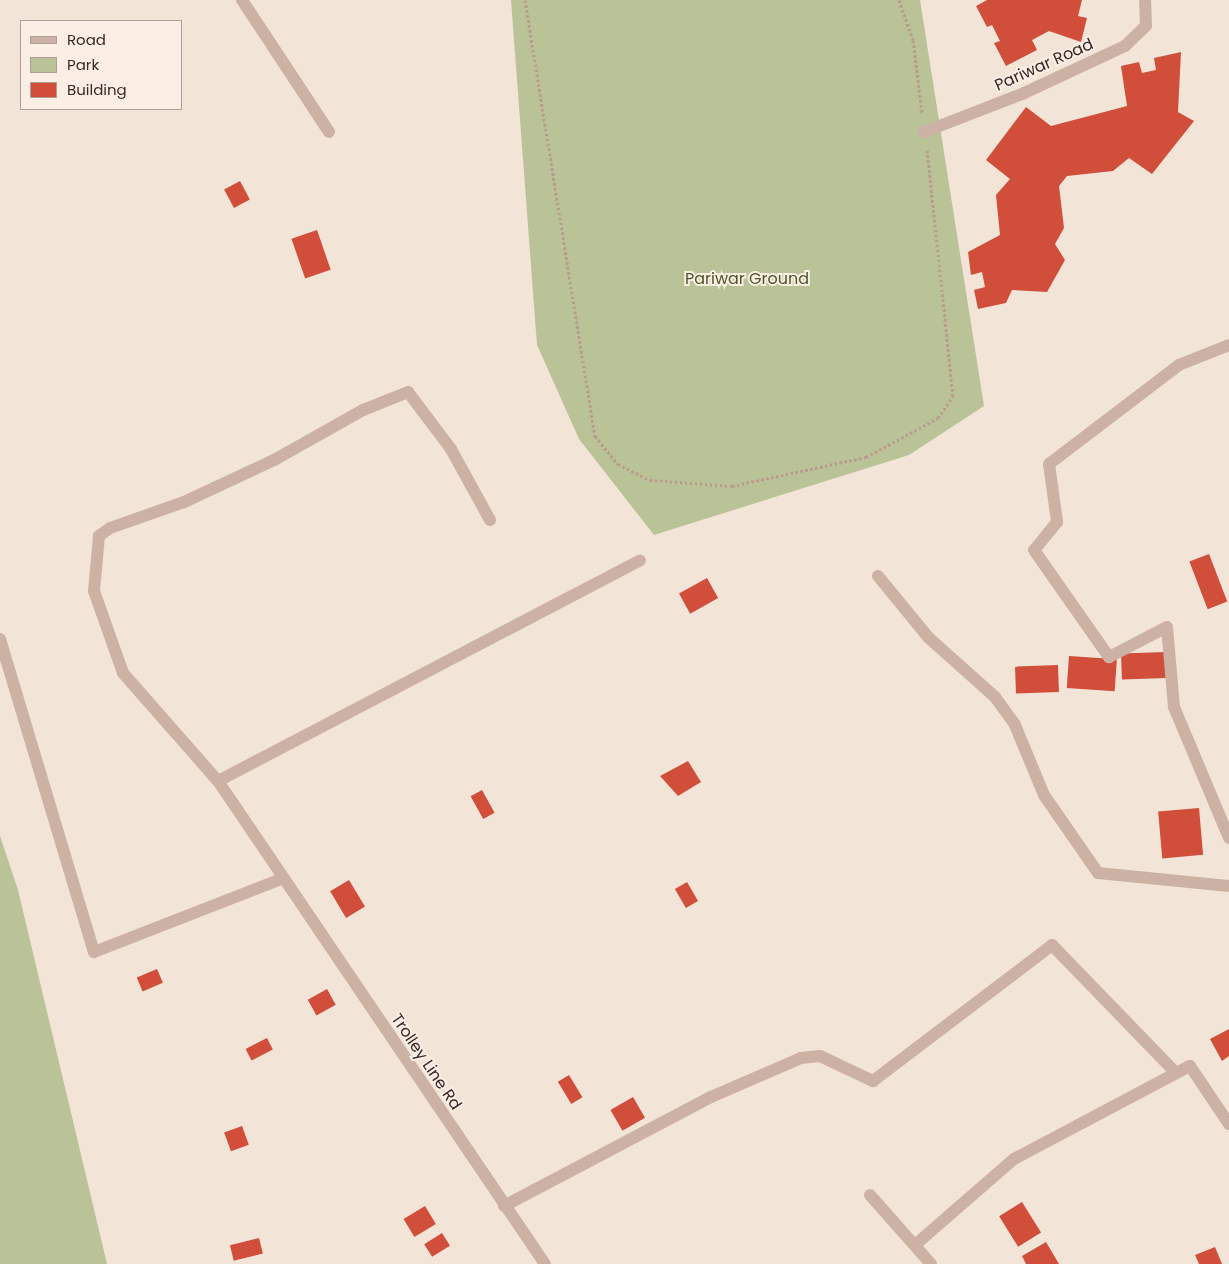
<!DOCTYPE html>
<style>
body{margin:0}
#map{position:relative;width:1229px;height:1264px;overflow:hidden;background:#f3e4d8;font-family:Poppins,sans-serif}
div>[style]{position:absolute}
.green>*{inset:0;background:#b9c397}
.building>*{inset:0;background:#d04e3a;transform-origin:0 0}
.path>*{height:3px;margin-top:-1.5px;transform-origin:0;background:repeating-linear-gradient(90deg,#b89b8e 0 2.5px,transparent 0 5px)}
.minor>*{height:12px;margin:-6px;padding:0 6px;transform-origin:6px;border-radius:6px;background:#ccb2a4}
span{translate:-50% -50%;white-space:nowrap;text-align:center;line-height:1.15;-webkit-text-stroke:4px #fbeee5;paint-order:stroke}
.street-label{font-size:16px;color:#372926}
.park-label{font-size:16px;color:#4b5728}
.legend{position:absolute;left:20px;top:20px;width:162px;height:90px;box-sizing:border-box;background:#fbeee5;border:1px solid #ad9f99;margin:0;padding:6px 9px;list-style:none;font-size:15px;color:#372926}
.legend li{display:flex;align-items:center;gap:10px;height:25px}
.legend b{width:25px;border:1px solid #ad9f99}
</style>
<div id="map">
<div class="green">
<i style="clip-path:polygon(511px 0,920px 0,984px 406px,909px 455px,654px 535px,579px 439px,537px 345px)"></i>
<i style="clip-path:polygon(0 836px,18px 890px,107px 1264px,0 1264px)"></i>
</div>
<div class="building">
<i style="clip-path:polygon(987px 0,1082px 0,1078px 16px,1087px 18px,1081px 42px,1049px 31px,1032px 40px,1037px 50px,1006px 66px,994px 43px,1000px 41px,992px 25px,987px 27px,976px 6px)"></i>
<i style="clip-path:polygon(1181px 52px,1178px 112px,1194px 121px,1152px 174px,1129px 158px,1113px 171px,1067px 176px,1059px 186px,1064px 228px,1055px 244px,1065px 260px,1047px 292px,1012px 290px,1006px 303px,978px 309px,974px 290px,985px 287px,982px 272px,971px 275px,968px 252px,1000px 235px,996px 195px,1010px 179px,986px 160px,1026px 107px,1051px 126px,1127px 106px,1121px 66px,1139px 62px,1142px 73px,1156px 70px,1154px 58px)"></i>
<i style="left:240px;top:181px;width:21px;height:18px;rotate:62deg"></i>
<i style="left:317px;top:230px;width:42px;height:27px;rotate:71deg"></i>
<i style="left:1209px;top:554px;width:51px;height:21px;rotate:69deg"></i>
<i style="left:707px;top:578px;width:23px;height:32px;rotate:61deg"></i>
<i style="left:1166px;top:652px;width:26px;height:45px;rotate:88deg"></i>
<i style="left:1069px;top:656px;width:48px;height:32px;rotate:4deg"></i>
<i style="left:1058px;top:665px;width:27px;height:43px;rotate:88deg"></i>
<i style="clip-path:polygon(688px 761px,701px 782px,678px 796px,660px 776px)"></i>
<i style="left:482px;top:790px;width:26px;height:13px;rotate:61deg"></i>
<i style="left:1199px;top:808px;width:47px;height:41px;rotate:85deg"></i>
<i style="left:349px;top:880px;width:31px;height:22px;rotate:59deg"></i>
<i style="left:687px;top:882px;width:22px;height:14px;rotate:60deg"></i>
<i style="left:157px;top:969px;width:15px;height:22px;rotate:67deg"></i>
<i style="left:327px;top:989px;width:18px;height:22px;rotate:61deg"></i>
<i style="clip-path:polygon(1229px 1029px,1229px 1056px,1222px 1061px,1210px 1039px)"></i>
<i style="left:267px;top:1038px;width:13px;height:24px;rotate:63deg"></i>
<i style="left:569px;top:1075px;width:26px;height:13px;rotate:59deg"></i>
<i style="left:633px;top:1097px;width:24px;height:26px;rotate:60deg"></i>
<i style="left:242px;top:1126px;width:20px;height:19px;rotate:70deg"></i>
<i style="left:1022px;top:1202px;width:36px;height:27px;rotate:58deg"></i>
<i style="left:425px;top:1206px;width:21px;height:25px;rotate:59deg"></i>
<i style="left:442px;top:1233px;width:15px;height:21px;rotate:58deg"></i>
<i style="left:259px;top:1238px;width:16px;height:30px;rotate:76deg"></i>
<i style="clip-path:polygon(1046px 1242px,1059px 1264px,1026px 1264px,1022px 1256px)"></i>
<i style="clip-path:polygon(1215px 1247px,1222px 1264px,1199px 1264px,1195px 1255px)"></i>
</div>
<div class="path">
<i style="left:525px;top:0;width:442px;rotate:80.9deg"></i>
<i style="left:595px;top:436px;width:36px;rotate:51deg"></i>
<i style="left:618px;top:464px;width:36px;rotate:27deg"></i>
<i style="left:650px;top:480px;width:82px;rotate:4.2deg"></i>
<i style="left:732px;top:486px;width:137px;rotate:-12.2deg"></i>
<i style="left:866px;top:457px;width:82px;rotate:-28.4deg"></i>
<i style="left:938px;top:418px;width:27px;rotate:-56deg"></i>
<i style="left:953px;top:396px;width:247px;rotate:-96deg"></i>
<i style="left:899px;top:0;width:42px;rotate:70.7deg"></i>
<i style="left:913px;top:40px;width:73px;rotate:82.9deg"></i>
</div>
<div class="minor">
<i style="left:242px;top:0;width:158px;rotate:56.6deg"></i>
<i style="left:924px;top:132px;width:105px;rotate:-21.2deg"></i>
<i style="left:1022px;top:94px;width:114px;rotate:-25deg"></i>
<i style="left:1125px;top:46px;width:29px;rotate:-44deg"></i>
<i style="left:1146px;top:26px;width:26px;rotate:-92deg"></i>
<i style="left:1229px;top:345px;width:54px;rotate:158.2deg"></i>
<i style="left:1179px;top:365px;width:163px;rotate:142.7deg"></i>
<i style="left:1049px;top:464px;width:59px;rotate:82.1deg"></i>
<i style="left:1057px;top:522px;width:36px;rotate:129deg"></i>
<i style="left:1034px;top:550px;width:131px;rotate:55deg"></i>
<i style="left:1109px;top:657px;width:65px;rotate:-27.3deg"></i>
<i style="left:1167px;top:627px;width:80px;rotate:85deg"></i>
<i style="left:1174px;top:707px;width:142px;rotate:67.2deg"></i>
<i style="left:490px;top:520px;width:81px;rotate:-118.8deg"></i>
<i style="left:451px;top:449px;width:71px;rotate:-127deg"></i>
<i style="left:408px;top:392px;width:48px;rotate:158.2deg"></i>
<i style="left:363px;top:410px;width:100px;rotate:150.6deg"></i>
<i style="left:276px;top:459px;width:102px;rotate:154.9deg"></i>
<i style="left:184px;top:502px;width:78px;rotate:160.6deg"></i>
<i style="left:110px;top:528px;width:14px;rotate:144deg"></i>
<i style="left:99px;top:536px;width:55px;rotate:95.2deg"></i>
<i style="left:94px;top:591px;width:87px;rotate:70.5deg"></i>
<i style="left:123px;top:673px;width:144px;rotate:48.7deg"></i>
<i style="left:218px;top:781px;width:583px;rotate:55.9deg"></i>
<i style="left:878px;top:576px;width:80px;rotate:50.6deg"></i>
<i style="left:929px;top:638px;width:89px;rotate:41.8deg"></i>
<i style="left:995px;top:697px;width:34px;rotate:54deg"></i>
<i style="left:1015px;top:725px;width:76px;rotate:67.5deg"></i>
<i style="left:1044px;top:795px;width:95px;rotate:55.3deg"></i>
<i style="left:1098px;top:873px;width:132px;rotate:5.7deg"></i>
<i style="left:0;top:639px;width:327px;rotate:73.3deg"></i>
<i style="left:94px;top:952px;width:201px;rotate:-21.3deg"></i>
<i style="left:218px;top:781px;width:476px;rotate:-27.6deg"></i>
<i style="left:870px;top:1195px;width:92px;rotate:48.5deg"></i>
<i style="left:504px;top:1206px;width:234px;rotate:-27.8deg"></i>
<i style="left:711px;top:1097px;width:98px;rotate:-23.4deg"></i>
<i style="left:801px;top:1058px;width:19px;rotate:-6deg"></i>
<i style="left:820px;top:1056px;width:59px;rotate:25.3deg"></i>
<i style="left:873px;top:1081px;width:225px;rotate:-37.2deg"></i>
<i style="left:1052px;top:945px;width:178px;rotate:45.9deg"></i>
<i style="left:915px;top:1245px;width:131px;rotate:-41deg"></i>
<i style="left:1014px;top:1159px;width:199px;rotate:-27.9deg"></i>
<i style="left:1190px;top:1066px;width:70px;rotate:56.1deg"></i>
</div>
<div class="street-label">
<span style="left:1044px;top:65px;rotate:-24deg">Pariwar Road</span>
<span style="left:426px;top:1062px;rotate:56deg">Trolley Line Rd</span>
</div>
<div class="park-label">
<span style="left:747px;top:279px">Pariwar Ground</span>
</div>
<ul class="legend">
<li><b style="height:6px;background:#ccb2a4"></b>Road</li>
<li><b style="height:14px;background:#b9c397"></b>Park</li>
<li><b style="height:14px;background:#d04e3a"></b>Building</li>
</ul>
</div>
